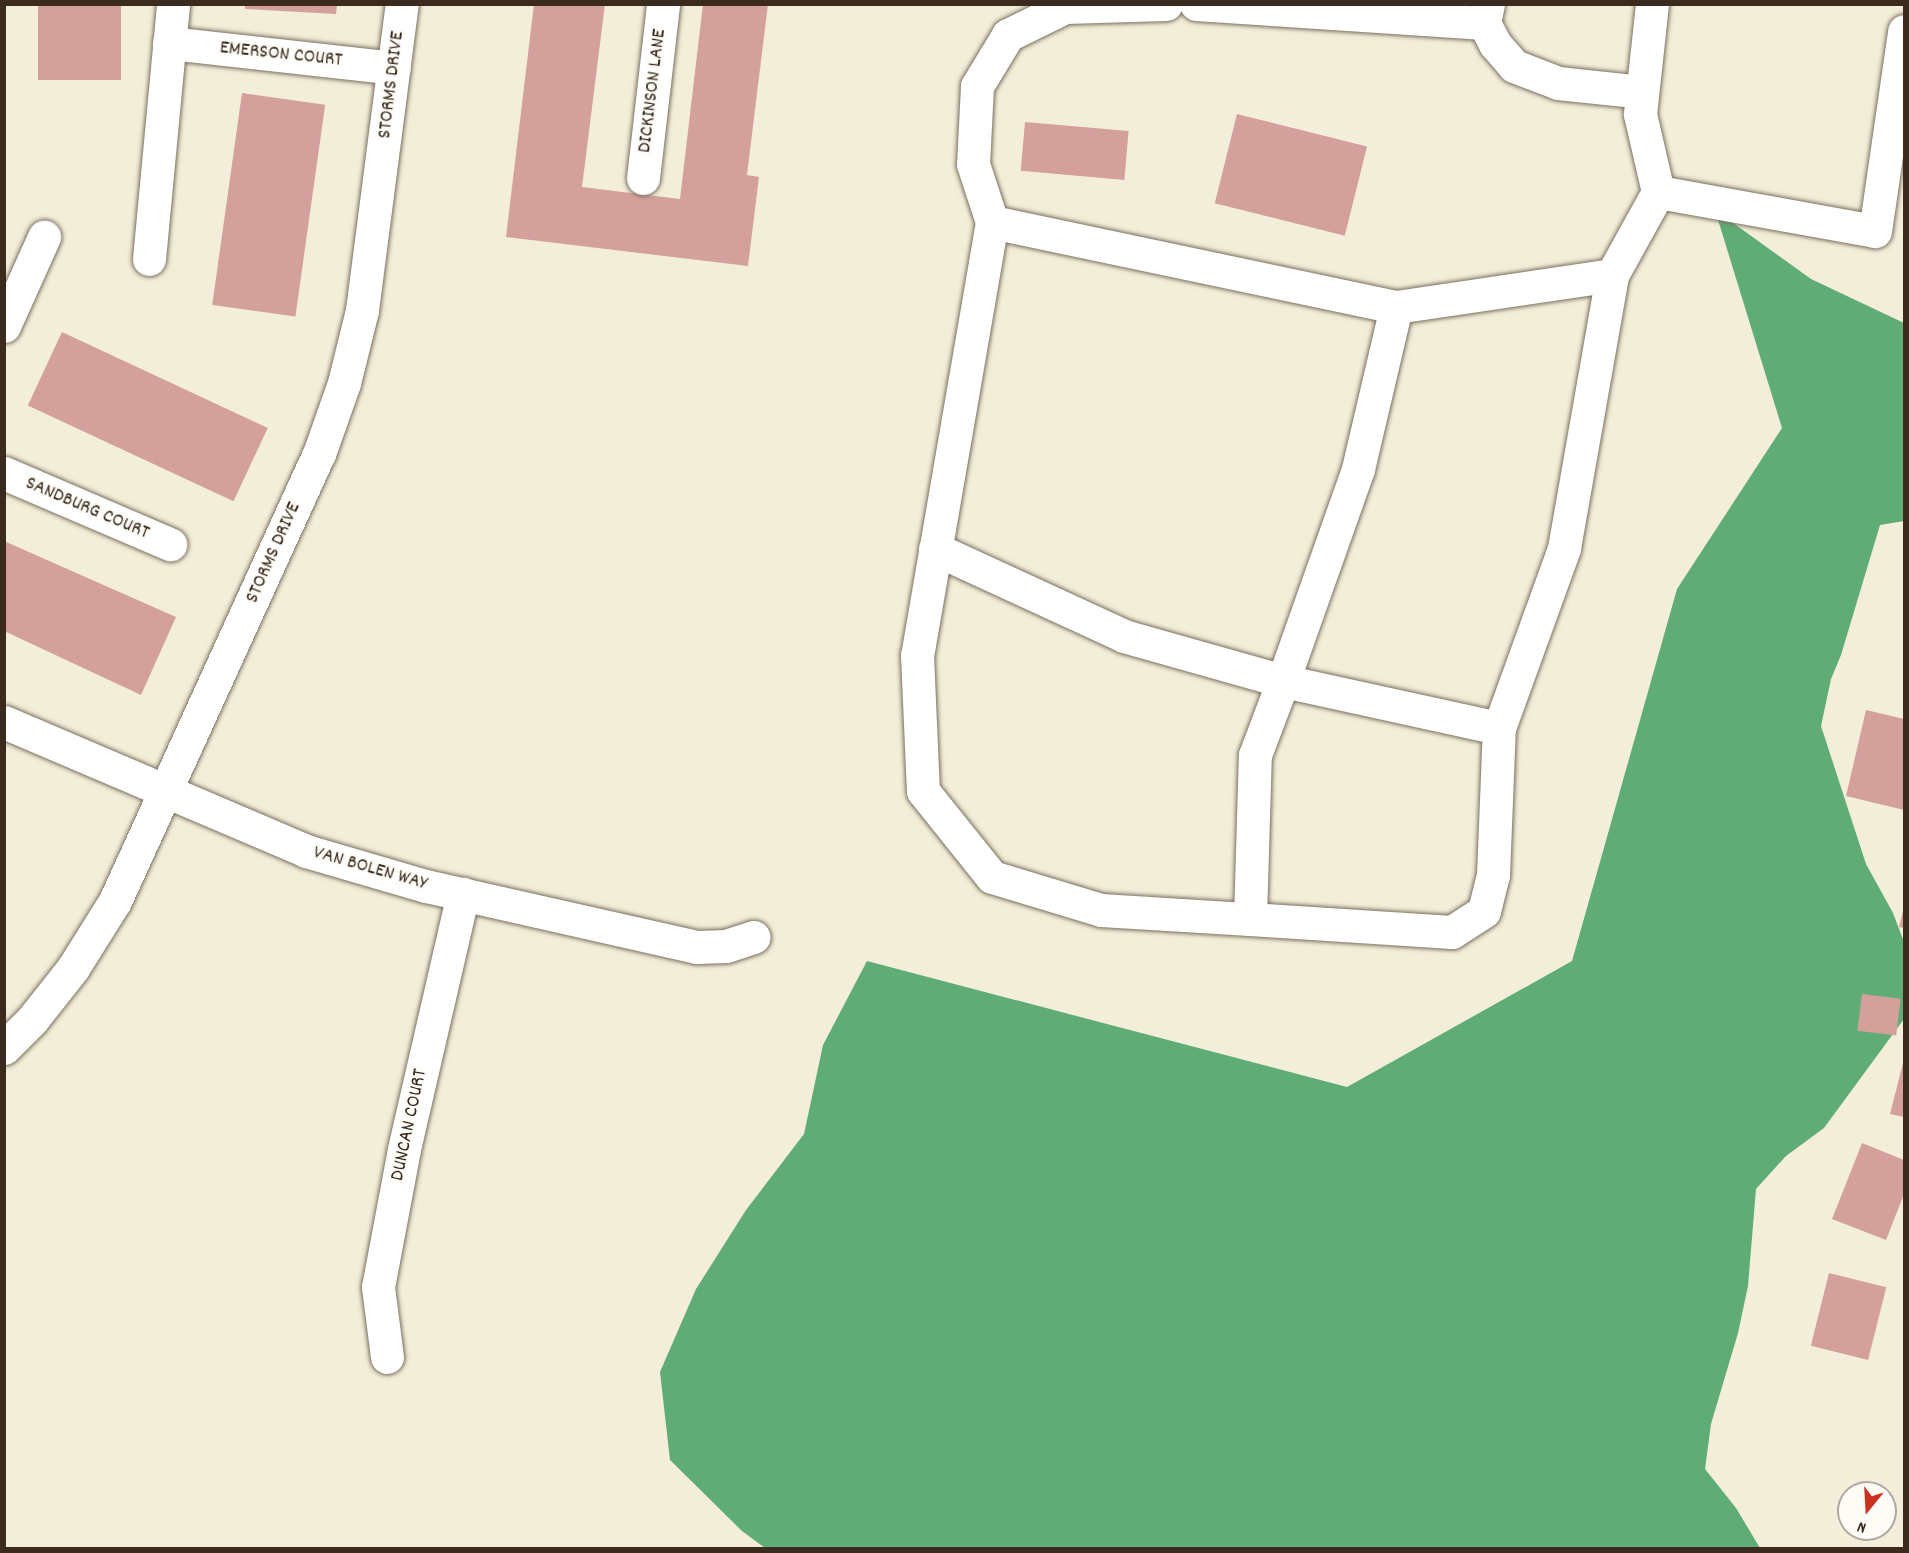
<!DOCTYPE html>
<style>
body{margin:0}
#map{position:relative;width:1909px;height:1553px;overflow:hidden;background:#f3eed9;font-family:Dekko,sans-serif}
div>[style]{position:absolute}
.forest>*{inset:0;background:#60ac76}
.building>*{inset:0;background:#d4a09c;transform-origin:0 0}
.roads{filter:drop-shadow(0 0 2px #7b6f5f) drop-shadow(0 0 2px #7b6f5f)}
.minor>*{height:33px;margin:-16.5px;padding:0 16.5px;transform-origin:16.5px;border-radius:16.5px;background:#fff}
span{translate:-50% -50%;white-space:nowrap;text-align:center;line-height:1.15;-webkit-text-stroke:5px #fdfcf7;paint-order:stroke}
.street-label{font-size:20px;color:#3b2a1e}
.frame{position:absolute;inset:0;border:6px solid #3b2a1e;pointer-events:none}
.north{position:absolute;left:1837px;top:1481px;width:60px;height:60px;box-sizing:border-box;background:#fdfcf7;border:2px solid #afa8a0;border-radius:50%;rotate:198deg;font-size:16px;font-weight:700;line-height:24px;text-align:center;color:#3b2a1e}
.north::after{content:'';display:block;margin:auto;width:21px;height:27px;background:#c8321e;clip-path:polygon(50% 0,100% 100%,50% 72%,0 100%)}
</style>
<div id="map">
<div class="forest">
<i style="clip-path:polygon(1715px 210px,1811px 279px,1904px 323px,1904px 521px,1880px 525px,1841px 655px,1831px 679px,1821px 726px,1866px 864px,1893px 913px,1904px 942px,1904px 1019px,1824px 1128px,1786px 1156px,1756px 1189px,1748px 1286px,1738px 1333px,1711px 1424px,1705px 1469px,1736px 1508px,1760px 1548px,765px 1548px,742px 1531px,670px 1460px,660px 1372px,696px 1289px,746px 1210px,804px 1134px,823px 1045px,867px 961px,1347px 1087px,1572px 961px,1677px 589px,1782px 428px)"></i>
</div>
<div class="building">
<i style="clip-path:polygon(245px 4px,337px 4px,336px 14px,245px 9px)"></i>
<i style="clip-path:polygon(534px 4px,605px 4px,582px 187px,680px 199px,703px 4px,768px 4px,747px 175px,759px 177px,748px 266px,506px 237px)"></i>
<i style="left:38px;top:5px;width:83px;height:75px"></i>
<i style="left:242px;top:93px;width:84px;height:214px;rotate:8deg"></i>
<i style="left:1237px;top:114px;width:134px;height:92px;rotate:14deg"></i>
<i style="left:1025px;top:122px;width:104px;height:49px;rotate:5deg"></i>
<i style="left:62px;top:332px;width:227px;height:81px;rotate:25deg"></i>
<i style="clip-path:polygon(4px 541px,176px 617px,141px 695px,4px 631px)"></i>
<i style="clip-path:polygon(1866px 710px,1904px 719px,1904px 810px,1846px 796px)"></i>
<i style="clip-path:polygon(1904px 907px,1904px 928px,1899px 927px)"></i>
<i style="left:1862px;top:994px;width:39px;height:37px;rotate:7deg"></i>
<i style="clip-path:polygon(1904px 1059px,1904px 1117px,1890px 1114px)"></i>
<i style="clip-path:polygon(1862px 1143px,1904px 1160px,1904px 1194px,1886px 1240px,1832px 1219px)"></i>
<i style="left:1829px;top:1273px;width:59px;height:75px;rotate:14deg"></i>
</div>
<div class="roads">
<div class="minor">
<i style="left:1166px;top:4px;width:101px;rotate:178.3deg"></i>
<i style="left:1065px;top:7px;width:64px;rotate:153.8deg"></i>
<i style="left:1008px;top:35px;width:60px;rotate:121.3deg"></i>
<i style="left:977px;top:86px;width:78px;rotate:92.9deg"></i>
<i style="left:973px;top:164px;width:61px;rotate:71.9deg"></i>
<i style="left:992px;top:222px;width:413px;rotate:11.9deg"></i>
<i style="left:1396px;top:307px;width:218px;rotate:-8.4deg"></i>
<i style="left:1612px;top:275px;width:95px;rotate:-61deg"></i>
<i style="left:1196px;top:4px;width:289px;rotate:3.8deg"></i>
<i style="left:1488px;top:4px;width:19px;rotate:102deg"></i>
<i style="left:1484px;top:23px;width:24px;rotate:62deg"></i>
<i style="left:1495px;top:44px;width:29px;rotate:49deg"></i>
<i style="left:1514px;top:66px;width:47px;rotate:21.1deg"></i>
<i style="left:1558px;top:83px;width:84px;rotate:6.1deg"></i>
<i style="left:1652px;top:4px;width:111px;rotate:96.2deg"></i>
<i style="left:1640px;top:114px;width:80px;rotate:77deg"></i>
<i style="left:169px;top:43px;width:226px;rotate:6.3deg"></i>
<i style="left:643px;top:178px;width:175px;rotate:-83.4deg"></i>
<i style="left:1658px;top:192px;width:220px;rotate:10.2deg"></i>
<i style="left:1875px;top:231px;width:202px;rotate:-81.7deg"></i>
<i style="left:992px;top:222px;width:439px;rotate:99.8deg"></i>
<i style="left:917px;top:655px;width:136px;rotate:87.5deg"></i>
<i style="left:923px;top:791px;width:110px;rotate:51.3deg"></i>
<i style="left:992px;top:877px;width:114px;rotate:16.8deg"></i>
<i style="left:1101px;top:910px;width:149px;rotate:3.5deg"></i>
<i style="left:1250px;top:919px;width:164px;rotate:-88.3deg"></i>
<i style="left:1255px;top:755px;width:79px;rotate:-69.3deg"></i>
<i style="left:1283px;top:681px;width:221px;rotate:12.3deg"></i>
<i style="left:1499px;top:728px;width:191px;rotate:-70.1deg"></i>
<i style="left:1564px;top:548px;width:277px;rotate:-80deg"></i>
<i style="left:149px;top:259px;width:256px;rotate:-84.6deg"></i>
<i style="left:4px;top:326px;width:98px;rotate:-65.8deg"></i>
<i style="left:4px;top:473px;width:181px;rotate:23.2deg"></i>
<i style="left:935px;top:549px;width:208px;rotate:24.7deg"></i>
<i style="left:1124px;top:636px;width:165px;rotate:15.8deg"></i>
<i style="left:1283px;top:681px;width:225px;rotate:-70.5deg"></i>
<i style="left:1358px;top:469px;width:166px;rotate:-76.8deg"></i>
<i style="left:4px;top:722px;width:328px;rotate:23.1deg"></i>
<i style="left:306px;top:851px;width:125px;rotate:16.3deg"></i>
<i style="left:426px;top:886px;width:278px;rotate:12.7deg"></i>
<i style="left:697px;top:947px;width:29px;rotate:-2deg"></i>
<i style="left:726px;top:946px;width:29px;rotate:-18deg"></i>
<i style="left:1250px;top:919px;width:202px;rotate:3.7deg"></i>
<i style="left:1452px;top:932px;width:38px;rotate:-33deg"></i>
<i style="left:1484px;top:911px;width:37px;rotate:-76deg"></i>
<i style="left:1493px;top:875px;width:147px;rotate:-87.7deg"></i>
<i style="left:4px;top:1048px;width:40px;rotate:-45deg"></i>
<i style="left:32px;top:1020px;width:66px;rotate:-51.7deg"></i>
<i style="left:73px;top:968px;width:79px;rotate:-57.9deg"></i>
<i style="left:115px;top:901px;width:491px;rotate:-65.5deg"></i>
<i style="left:319px;top:454px;width:75px;rotate:-70.6deg"></i>
<i style="left:344px;top:383px;width:75px;rotate:-76.1deg"></i>
<i style="left:362px;top:310px;width:309px;rotate:-82.6deg"></i>
<i style="left:387px;top:1357px;width:71px;rotate:-97.3deg"></i>
<i style="left:378px;top:1287px;width:140px;rotate:-79.3deg"></i>
<i style="left:404px;top:1149px;width:262px;rotate:-77deg"></i>
</div>
</div>
<div class="street-label">
<span style="left:281px;top:55px;rotate:6deg">EMERSON COURT</span>
<span style="left:392px;top:85px;rotate:-83deg">STORMS DRIVE</span>
<span style="left:653px;top:91px;rotate:-83deg">DICKINSON LANE</span>
<span style="left:87px;top:509px;rotate:23deg">SANDBURG COURT</span>
<span style="left:274px;top:553px;rotate:-66deg">STORMS DRIVE</span>
<span style="left:370px;top:869px;rotate:16deg">VAN BOLEN WAY</span>
<span style="left:410px;top:1125px;rotate:-78deg">DUNCAN COURT</span>
</div>
<div class="frame"></div>
<div class="north">N</div>
</div>
